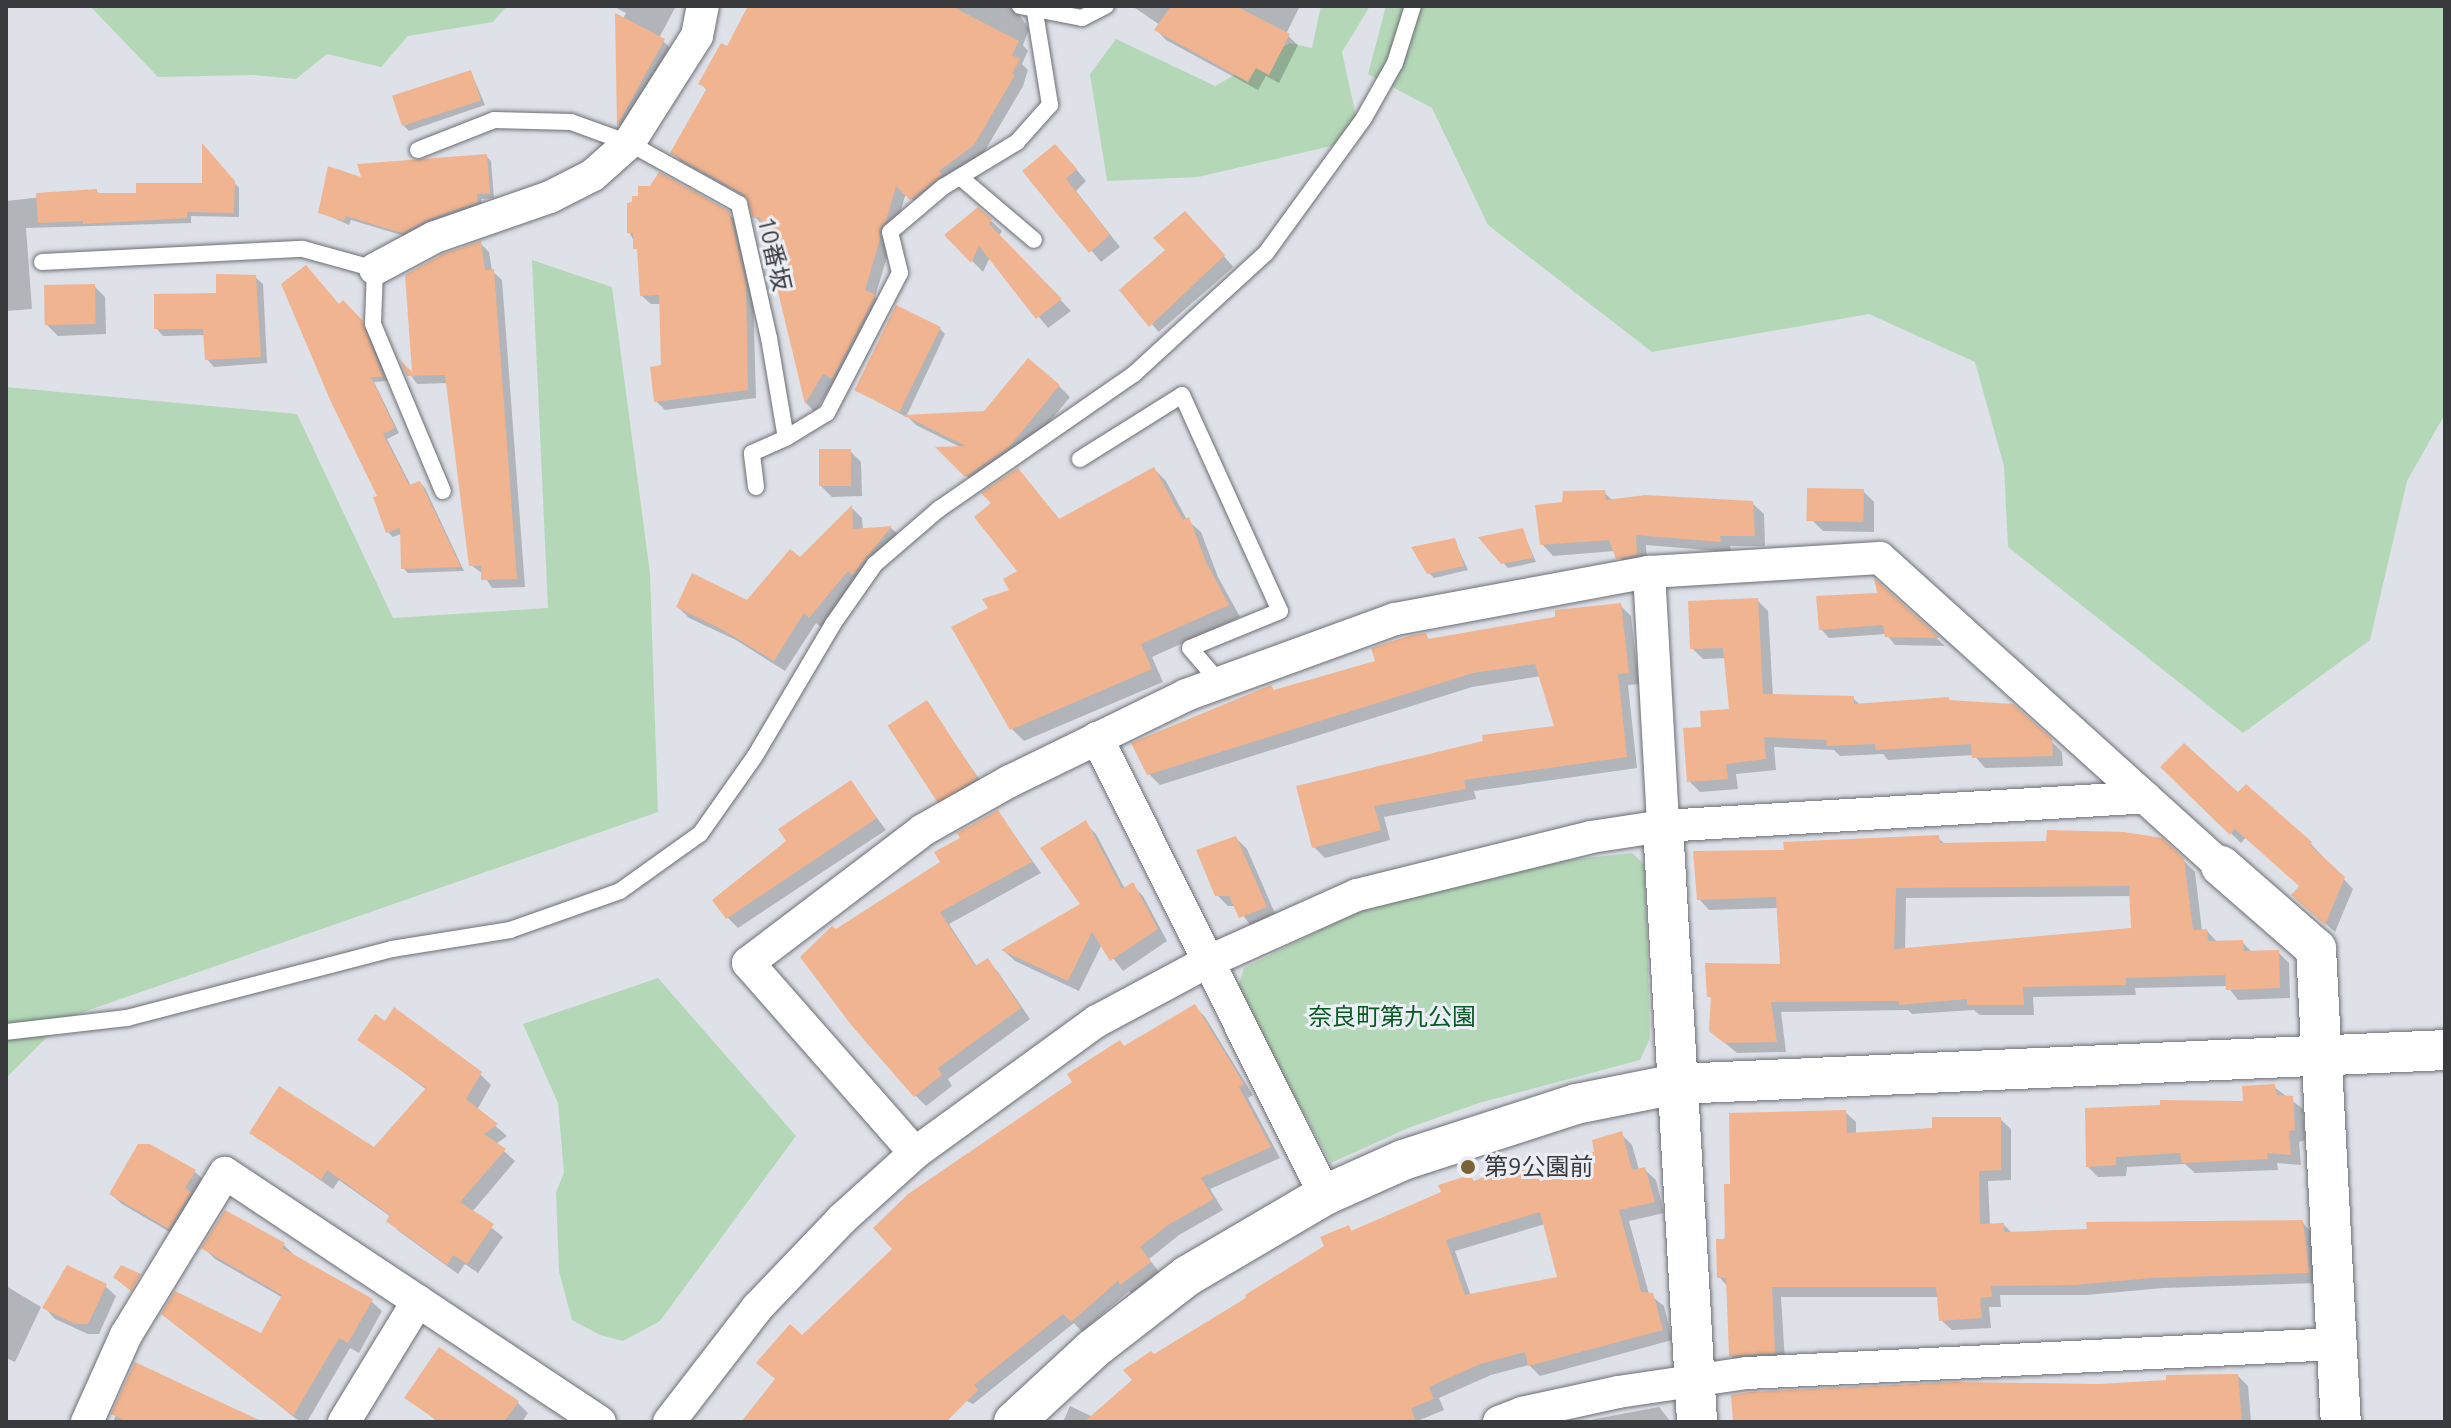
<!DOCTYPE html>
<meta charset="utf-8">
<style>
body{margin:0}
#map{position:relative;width:2451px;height:1428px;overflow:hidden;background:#dee1e8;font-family:Ubuntu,"Noto Sans JP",sans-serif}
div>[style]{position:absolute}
.green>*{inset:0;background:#b4d8b7}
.shadow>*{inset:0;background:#0003;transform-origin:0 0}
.building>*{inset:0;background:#f1b490;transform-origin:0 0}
.roads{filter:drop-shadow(0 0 2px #6c6e74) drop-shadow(0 0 2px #6c6e74)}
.service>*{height:16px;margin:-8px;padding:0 8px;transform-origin:8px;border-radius:8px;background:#fff}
.minor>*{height:32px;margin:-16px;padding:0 16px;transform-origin:16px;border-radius:16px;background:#fff}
.tertiary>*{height:40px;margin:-20px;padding:0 20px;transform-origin:20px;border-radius:20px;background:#fff}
.dots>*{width:22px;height:22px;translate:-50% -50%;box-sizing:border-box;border:4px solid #eceef5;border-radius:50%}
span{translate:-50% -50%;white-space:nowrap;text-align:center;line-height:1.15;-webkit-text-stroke:6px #eceef5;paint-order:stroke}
.street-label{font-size:24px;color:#393a3d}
.park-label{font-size:24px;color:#055a21}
.poi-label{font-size:24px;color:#393a3d}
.left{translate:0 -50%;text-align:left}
.frame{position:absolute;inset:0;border:8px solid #393a3d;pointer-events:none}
</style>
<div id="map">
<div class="green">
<i style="clip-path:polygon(90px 6px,507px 6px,493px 22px,408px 36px,381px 67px,327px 54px,296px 79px,254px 75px,158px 77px)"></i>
<i style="clip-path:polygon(1321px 6px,1370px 6px,1342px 52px,1361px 139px,1198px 177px,1107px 181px,1090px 74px,1116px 39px,1215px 86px,1290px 43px,1312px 48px)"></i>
<i style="clip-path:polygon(1386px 6px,2445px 6px,2445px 414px,2407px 481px,2370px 640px,2243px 733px,2008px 547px,2004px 466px,1975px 362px,1869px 314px,1652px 352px,1488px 225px,1432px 108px,1368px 74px)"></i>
<i style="clip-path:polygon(532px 260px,612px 287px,650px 573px,658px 812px,66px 1018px,6px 1078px,6px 387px,297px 414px,393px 618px,548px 608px)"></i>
<i style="clip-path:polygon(1632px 853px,1645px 865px,1650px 1038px,1640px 1060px,1479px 1103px,1408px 1128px,1331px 1163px,1237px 990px,1244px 968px,1355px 913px,1540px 863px)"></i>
<i style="clip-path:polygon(658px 978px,796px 1136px,660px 1321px,623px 1341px,600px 1335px,572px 1320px,559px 1271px,556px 1192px,564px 1173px,558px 1103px,523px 1024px)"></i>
</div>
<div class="shadow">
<i style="clip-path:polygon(613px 6px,676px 6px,659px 38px,671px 48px,625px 131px,619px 125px,617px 31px,626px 13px)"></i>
<i style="clip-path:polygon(751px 6px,1024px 6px,1018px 13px,1029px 29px,1023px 45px,1028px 51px,1022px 64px,1028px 70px,1023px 86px,983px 154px,921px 208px,906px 193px,875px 297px,884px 306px,842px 387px,833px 383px,815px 412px,806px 403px,764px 226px,755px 217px,749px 199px,682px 162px,672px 153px,708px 91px,700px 83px,727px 49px)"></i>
<i style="clip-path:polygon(1132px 6px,1300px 6px,1286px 34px,1298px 45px,1279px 83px,1266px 76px,1258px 90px,1166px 40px,1157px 30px,1160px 25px)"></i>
<i style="clip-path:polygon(471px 72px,485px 105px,409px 131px,404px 126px)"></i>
<i style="clip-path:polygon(204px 148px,239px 188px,239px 217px,191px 216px,191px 223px,26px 228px,32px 309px,6px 311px,6px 201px,96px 191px,101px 195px,138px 195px,204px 185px)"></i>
<i style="clip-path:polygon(486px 156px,491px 161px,494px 198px,481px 199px,482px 207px,408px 237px,351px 220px,349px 225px,320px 212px,365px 180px)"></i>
<i style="clip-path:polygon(1066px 157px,1086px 181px,1076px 191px,1120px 247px,1101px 262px,1025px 171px)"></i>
<i style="clip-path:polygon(728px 213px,737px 222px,753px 294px,756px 398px,665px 410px,656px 401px,663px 367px,661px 304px,651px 304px,642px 296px,640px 252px,629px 232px)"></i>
<i style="clip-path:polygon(990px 220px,1002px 231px,999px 236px,1071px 311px,1048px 328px,990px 257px,983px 272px,947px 235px)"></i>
<i style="left:1196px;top:224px;width:57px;height:99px;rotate:49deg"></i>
<i style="clip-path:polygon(480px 243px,489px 252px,492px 271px,502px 280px,525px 587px,492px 588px,483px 574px,471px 565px,448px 383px,417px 384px,406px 368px,414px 377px,407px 276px)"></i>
<i style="clip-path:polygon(255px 277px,263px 284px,267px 363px,214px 367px,207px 359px,205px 335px,163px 336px,156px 328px)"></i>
<i style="clip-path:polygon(94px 286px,105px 297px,106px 334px,58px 336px,47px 325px)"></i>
<i style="clip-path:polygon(343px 303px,367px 327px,387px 381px,374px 382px,399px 433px,387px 439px,411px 486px,420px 483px,425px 488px,464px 571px,408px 573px,403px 568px,403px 533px,393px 537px,388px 532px,340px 306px)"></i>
<i style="clip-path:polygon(940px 329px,945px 334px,906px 417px,854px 389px)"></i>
<i style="clip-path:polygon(1059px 386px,1070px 397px,1020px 458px,978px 487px,939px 449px,962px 448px,916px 425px,908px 417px,985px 413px)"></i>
<i style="clip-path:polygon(850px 451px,861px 462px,862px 496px,832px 497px,821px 486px)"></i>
<i style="clip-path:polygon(1154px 469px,1166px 481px,1187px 520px,1201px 532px,1218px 577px,1240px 617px,1152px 657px,1163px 682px,1024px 741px,1012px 729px,991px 609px,1011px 591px,1021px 572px,994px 503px,1018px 470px,1060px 520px)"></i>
<i style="clip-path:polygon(1863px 491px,1874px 502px,1874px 532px,1823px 531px,1812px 520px)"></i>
<i style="clip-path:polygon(1604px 492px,1613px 501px,1752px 503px,1764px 514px,1765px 546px,1730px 546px,1731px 552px,1646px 545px,1647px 565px,1629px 569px,1615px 551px,1553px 556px,1542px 544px,1564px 504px)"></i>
<i style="clip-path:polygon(852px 508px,862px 518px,863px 530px,891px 528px,902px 538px,821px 627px,816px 623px,785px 671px,736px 640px,689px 618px,678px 607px,748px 602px,800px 560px)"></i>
<i style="clip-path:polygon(1522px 530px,1536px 562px,1508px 568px,1481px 538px)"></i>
<i style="clip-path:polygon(1454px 540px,1468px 570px,1434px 578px,1429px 573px)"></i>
<i style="clip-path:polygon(1877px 584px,1945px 646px,1895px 645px,1886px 634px,1829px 638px,1821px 629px,1879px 595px)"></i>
<i style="clip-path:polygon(1757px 600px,1768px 611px,1773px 696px,1853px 698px,1861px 706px,1948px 699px,2051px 741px,2062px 752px,2063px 766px,1985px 768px,1974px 755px,1888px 760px,1883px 754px,1840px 756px,1834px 750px,1774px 747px,1776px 770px,1736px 774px,1738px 789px,1700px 792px,1689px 781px,1703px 728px,1732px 711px,1726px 658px,1703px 659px,1692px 648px)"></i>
<i style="clip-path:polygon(1620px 605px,1631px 616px,1639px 684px,1628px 685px,1637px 768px,1474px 791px,1476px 799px,1384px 817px,1390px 840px,1325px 858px,1314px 847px,1298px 788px,1556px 728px,1541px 676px,1472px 687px,1160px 785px,1149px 774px,1276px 692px,1378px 663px,1425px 635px,1431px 641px)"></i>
<i style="clip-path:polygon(927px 703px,986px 789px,949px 810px,938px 799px)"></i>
<i style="clip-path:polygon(2163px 767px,2238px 795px,2246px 787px,2311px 844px,2353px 889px,2335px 932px,2303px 904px,2301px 886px,2246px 837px,2241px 843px)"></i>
<i style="clip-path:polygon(851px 783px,886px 830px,738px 928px,727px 917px,789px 842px)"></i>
<i style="clip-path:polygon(998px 812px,1041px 873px,949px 924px,977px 967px,987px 961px,998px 972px,1030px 1019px,948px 1079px,952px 1086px,926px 1106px,915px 1095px,836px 931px,942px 863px,963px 838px)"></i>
<i style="clip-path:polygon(1085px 823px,1096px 834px,1125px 889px,1132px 885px,1143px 896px,1167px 941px,1123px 971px,1102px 944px,1079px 991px,1015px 961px,1004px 951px,1083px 904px)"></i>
<i style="clip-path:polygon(1236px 838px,1247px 849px,1277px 918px,1252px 927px,1236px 906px,1228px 906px,1217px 895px)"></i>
<i style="clip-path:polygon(evenodd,1938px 838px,1946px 845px,2183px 860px,2195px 872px,2202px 931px,2207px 931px,2218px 943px,2242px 942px,2253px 953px,2278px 952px,2289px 963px,2290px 998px,2238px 1000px,2227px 986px,2135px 988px,2136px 995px,2033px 997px,2034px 1015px,1980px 1015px,1974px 1010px,1912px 1014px,1908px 1010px,1781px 1012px,1786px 1052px,1737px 1053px,1711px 1031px,1713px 1000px,1709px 996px,1782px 966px,1778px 908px,1709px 910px,1699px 899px,1786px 852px,1938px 838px,2132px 896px,2133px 929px,1905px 950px,1906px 898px,2132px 896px)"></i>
<i style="clip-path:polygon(1195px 1007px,1205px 1017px,1253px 1095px,1248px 1098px,1280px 1158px,1210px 1189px,1223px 1210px,1179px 1235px,1149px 1259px,1160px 1273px,1132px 1294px,1129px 1291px,1082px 1332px,1074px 1323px,973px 1404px,886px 1361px,951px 1422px,743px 1422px,777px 1380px,802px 1338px,1125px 1048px)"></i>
<i style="clip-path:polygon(360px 1040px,480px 1074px,491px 1085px,477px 1110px,507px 1136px,496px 1144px,515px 1161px,472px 1212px,503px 1237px,478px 1273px,465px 1264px,458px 1274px,400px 1232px,389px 1221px,391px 1217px,339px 1180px,333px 1189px,251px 1133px,374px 1150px,427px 1090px)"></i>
<i style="clip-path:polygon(2274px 1087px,2303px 1109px,2305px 1140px,2299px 1142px,2301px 1165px,2277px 1163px,2278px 1170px,2195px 1173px,2185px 1164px,2127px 1167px,2126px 1176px,2098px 1177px,2087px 1166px,2246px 1103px)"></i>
<i style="clip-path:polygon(1845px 1112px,1856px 1122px,1856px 1134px,1934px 1130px,2000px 1119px,2011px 1129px,2011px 1180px,1988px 1181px,1990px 1226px,2004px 1225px,2012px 1233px,2302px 1222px,2312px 1233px,2318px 1283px,2163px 1288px,2086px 1295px,2000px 1295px,2001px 1307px,1989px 1307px,1991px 1328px,1952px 1330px,1941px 1320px,1939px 1297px,1781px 1297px,1785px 1362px,1742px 1366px,1731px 1356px,1728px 1287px,1719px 1277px,1732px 1186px)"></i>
<i style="clip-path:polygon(evenodd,1621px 1134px,1632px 1145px,1639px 1170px,1644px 1169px,1656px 1180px,1664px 1213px,1629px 1221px,1649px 1294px,1664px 1306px,1672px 1340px,1540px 1376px,1529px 1365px,1491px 1375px,1439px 1398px,1444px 1410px,1415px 1422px,1063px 1422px,1070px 1406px,1093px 1417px,1135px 1380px,1154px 1356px,1327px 1247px,1348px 1227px,1353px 1232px,1498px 1173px,1501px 1177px,1597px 1153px,1621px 1134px,1545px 1224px,1560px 1279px,1471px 1296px,1455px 1251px,1545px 1224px)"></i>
<i style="clip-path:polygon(195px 1172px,206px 1182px,180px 1238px,122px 1204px,111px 1194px)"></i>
<i style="clip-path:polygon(283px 1244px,294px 1255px,371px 1301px,382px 1311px,359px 1353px,350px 1348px,307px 1422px,300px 1422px,164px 1314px,262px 1336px,283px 1298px,215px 1259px,204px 1248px)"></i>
<i style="clip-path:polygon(6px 1286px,41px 1307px,15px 1362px,6px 1358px)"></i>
<i style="clip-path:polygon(105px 1286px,116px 1296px,99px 1334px,88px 1334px,55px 1319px,45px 1308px)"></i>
<i style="clip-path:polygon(136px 1365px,258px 1422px,113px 1422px)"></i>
<i style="clip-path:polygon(2238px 1376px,2248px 1386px,2251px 1422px,1735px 1422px)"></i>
<i style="clip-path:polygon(407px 1397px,517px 1402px,528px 1413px,522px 1422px,438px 1422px)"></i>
<i style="clip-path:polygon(1659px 1407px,1671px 1422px,1585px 1422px,1595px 1419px)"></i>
</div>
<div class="building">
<i style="clip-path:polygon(748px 6px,951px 6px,1019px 41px,1012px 55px,1020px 59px,1012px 74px,1015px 75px,974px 145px,939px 171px,942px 175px,910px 200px,896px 186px,886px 221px,879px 229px,880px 239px,865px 290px,876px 295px,832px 379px,823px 374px,805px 404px,760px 217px,753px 218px,745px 195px,670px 153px,707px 88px,698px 84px,721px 43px,727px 46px)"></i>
<i style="clip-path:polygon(1171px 6px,1236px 6px,1290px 34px,1269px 75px,1256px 68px,1248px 82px,1154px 30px)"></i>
<i style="clip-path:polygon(615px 13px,665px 39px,617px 126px)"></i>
<i style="left:471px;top:70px;width:32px;height:83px;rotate:72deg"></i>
<i style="clip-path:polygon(202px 143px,235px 181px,234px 213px,187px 212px,187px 218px,83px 224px,83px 221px,38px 223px,36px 193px,97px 189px,97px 193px,136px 193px,136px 183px,202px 183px)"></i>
<i style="clip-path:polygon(1055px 144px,1077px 169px,1066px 179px,1110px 235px,1089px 253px,1022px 171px)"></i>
<i style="clip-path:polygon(487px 154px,490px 193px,477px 194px,478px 202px,429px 219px,402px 233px,346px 216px,344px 221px,318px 213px,328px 166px,361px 177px,357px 164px)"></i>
<i style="clip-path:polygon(659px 172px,729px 211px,746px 284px,748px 390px,654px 402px,650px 367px,661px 365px,659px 295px,640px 296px,637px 249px,633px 249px,633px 233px,627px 233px,627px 203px,632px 202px,632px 196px,638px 196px,638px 186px,650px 186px)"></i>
<i style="clip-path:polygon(978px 207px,992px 219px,989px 224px,1062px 299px,1036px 319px,979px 246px,971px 263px,944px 235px)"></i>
<i style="clip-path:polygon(1185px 211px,1225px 255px,1149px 327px,1119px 290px,1165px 250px,1153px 238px)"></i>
<i style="clip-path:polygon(481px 241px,485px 270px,494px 269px,517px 579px,481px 580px,481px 566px,469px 566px,445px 375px,407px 376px,400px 360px,412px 372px,405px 275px,443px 254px)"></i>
<i style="clip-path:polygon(306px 265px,339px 304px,343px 300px,362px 320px,383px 377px,371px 377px,395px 428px,383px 434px,409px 485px,420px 481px,461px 567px,401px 569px,400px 528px,386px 533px,373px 497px,377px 496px,331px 402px,281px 284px)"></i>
<i style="clip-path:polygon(216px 274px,256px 275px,261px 357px,205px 360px,203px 329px,154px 329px,154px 294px,216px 293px)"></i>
<i style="left:95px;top:284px;width:40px;height:51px;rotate:89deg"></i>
<i style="left:896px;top:305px;width:50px;height:95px;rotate:26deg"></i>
<i style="clip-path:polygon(1028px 358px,1060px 385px,1009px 447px,965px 477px,935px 447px,966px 446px,903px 415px,984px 411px)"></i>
<i style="left:819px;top:449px;width:32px;height:37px"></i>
<i style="clip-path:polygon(1154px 467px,1183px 520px,1189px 517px,1206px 562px,1229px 605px,1141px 644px,1152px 669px,1010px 730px,951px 627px,988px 608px,982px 599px,1009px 590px,1003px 579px,1017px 571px,974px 517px,991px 503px,981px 493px,1018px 468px,1059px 519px)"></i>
<i style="left:1807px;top:488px;width:57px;height:33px;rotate:1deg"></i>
<i style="clip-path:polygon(1605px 490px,1606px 500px,1645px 495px,1753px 501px,1755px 536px,1720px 536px,1721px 542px,1636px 535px,1637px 555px,1616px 559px,1609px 540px,1540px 545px,1535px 505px,1562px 502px,1563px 491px)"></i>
<i style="clip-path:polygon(852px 505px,853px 529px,892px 526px,852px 575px,848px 571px,809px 618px,804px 613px,774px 661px,723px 630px,676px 607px,692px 573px,747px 600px,790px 549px,800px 557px)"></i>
<i style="clip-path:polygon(1523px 528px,1533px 558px,1501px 564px,1478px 537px)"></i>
<i style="clip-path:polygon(1455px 538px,1464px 566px,1427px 574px,1411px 547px)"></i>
<i style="clip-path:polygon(1874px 578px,1940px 638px,1885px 637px,1883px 625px,1819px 630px,1816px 596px,1877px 593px)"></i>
<i style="clip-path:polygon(1758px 598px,1763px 694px,1854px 696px,1854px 704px,1949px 697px,1949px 700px,2013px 704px,2052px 739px,2053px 756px,1972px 758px,1971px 744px,1876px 750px,1875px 744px,1827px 746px,1826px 740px,1764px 737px,1766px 759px,1726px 764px,1728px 779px,1687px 782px,1683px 728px,1701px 727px,1700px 711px,1729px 709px,1723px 648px,1690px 649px,1688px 601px)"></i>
<i style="clip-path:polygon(1621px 603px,1629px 673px,1618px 674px,1627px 757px,1464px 780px,1466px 789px,1374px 806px,1381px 830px,1312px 848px,1296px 786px,1483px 741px,1482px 735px,1554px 726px,1535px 664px,1473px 673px,1147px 775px,1131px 743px,1271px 685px,1274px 690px,1375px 661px,1371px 648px,1409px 636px,1426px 633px,1428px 639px,1555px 617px,1555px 610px)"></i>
<i style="left:927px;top:700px;width:93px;height:47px;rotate:57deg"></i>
<i style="clip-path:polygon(2184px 743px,2238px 792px,2246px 784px,2312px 842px,2310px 845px,2345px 877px,2325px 925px,2291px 895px,2299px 886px,2235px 829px,2230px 835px,2160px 767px)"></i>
<i style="clip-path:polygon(851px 780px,877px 818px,726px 919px,712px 900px,786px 841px,778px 829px)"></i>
<i style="clip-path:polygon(998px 810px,1032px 862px,940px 912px,975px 966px,988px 958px,1021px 1008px,938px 1068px,942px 1075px,914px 1097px,852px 1026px,800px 957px,832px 926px,836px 929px,940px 862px,934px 852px,960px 838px,957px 833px)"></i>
<i style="clip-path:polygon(1086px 820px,1122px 889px,1133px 882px,1158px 929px,1110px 961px,1092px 932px,1068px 981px,1001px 950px,1080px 904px,1040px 848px)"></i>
<i style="clip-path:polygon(evenodd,2047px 830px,2124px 832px,2162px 838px,2184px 859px,2193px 930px,2207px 929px,2208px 941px,2243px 940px,2244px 951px,2279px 950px,2280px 988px,2226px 990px,2225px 975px,2126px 978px,2126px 985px,2023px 987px,2024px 1005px,1967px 1005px,1967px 999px,1899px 1005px,1899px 1001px,1771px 1002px,1777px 1042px,1724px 1043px,1709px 1031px,1711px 997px,1707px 997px,1705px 963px,1780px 964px,1776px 897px,1697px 900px,1693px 851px,1784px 850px,1783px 842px,1939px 835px,1940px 843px,2046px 841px,2047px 830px,2129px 886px,2131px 928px,1894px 949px,1896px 888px,2129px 886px)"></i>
<i style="clip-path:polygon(1236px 836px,1267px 907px,1239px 918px,1229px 896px,1215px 896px,1196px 850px)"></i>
<i style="clip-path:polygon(1195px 1004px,1244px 1084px,1239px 1087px,1271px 1147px,1201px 1178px,1214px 1199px,1168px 1225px,1140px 1247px,1151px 1262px,1120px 1285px,1118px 1281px,1071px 1322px,1063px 1314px,974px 1385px,978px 1390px,946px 1422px,741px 1422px,775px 1379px,756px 1363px,790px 1324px,802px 1335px,892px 1249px,873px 1228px,908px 1194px,1072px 1082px,1067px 1074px,1120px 1040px,1124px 1046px)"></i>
<i style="clip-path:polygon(394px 1007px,482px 1072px,466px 1099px,498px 1124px,484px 1134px,506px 1149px,460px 1202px,494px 1224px,467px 1264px,453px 1255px,447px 1265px,386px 1221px,390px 1215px,327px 1170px,321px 1180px,249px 1133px,279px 1086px,374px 1147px,426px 1088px,357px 1040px,375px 1014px,385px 1021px)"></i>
<i style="clip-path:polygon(2275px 1084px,2277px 1095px,2293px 1096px,2295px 1130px,2289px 1131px,2291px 1155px,2267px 1153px,2268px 1159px,2182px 1163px,2180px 1153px,2116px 1157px,2116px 1165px,2086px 1167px,2085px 1108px,2160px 1105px,2160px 1100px,2243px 1101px,2242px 1086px)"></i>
<i style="clip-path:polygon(1846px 1110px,1847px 1133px,1932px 1128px,1932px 1117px,2001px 1117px,2001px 1170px,1979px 1171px,1980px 1224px,2004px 1223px,2004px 1232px,2087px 1229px,2086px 1222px,2303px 1220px,2309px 1273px,2151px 1278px,2075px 1285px,1991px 1286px,1992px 1297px,1980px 1298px,1982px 1318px,1939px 1321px,1936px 1287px,1772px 1287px,1775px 1353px,1729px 1356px,1726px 1278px,1717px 1278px,1716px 1239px,1725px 1239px,1724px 1184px,1730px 1184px,1729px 1113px)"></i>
<i style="clip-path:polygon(evenodd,1622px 1131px,1632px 1170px,1645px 1167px,1655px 1202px,1619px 1210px,1641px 1292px,1653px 1293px,1663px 1330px,1528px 1366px,1525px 1352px,1480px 1364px,1429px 1387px,1434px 1399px,1411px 1408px,1416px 1422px,1084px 1422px,1132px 1380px,1123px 1370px,1151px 1351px,1154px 1354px,1246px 1298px,1245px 1295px,1324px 1246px,1320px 1237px,1349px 1225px,1351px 1231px,1441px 1192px,1438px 1185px,1470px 1175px,1474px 1181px,1498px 1171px,1499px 1175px,1594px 1152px,1592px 1140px,1622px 1131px,1540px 1212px,1557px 1277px,1465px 1295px,1446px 1240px,1540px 1212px)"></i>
<i style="clip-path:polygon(138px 1144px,150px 1144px,196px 1170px,185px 1188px,191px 1192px,169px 1229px,109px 1194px)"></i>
<i style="clip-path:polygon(225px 1210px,285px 1243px,282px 1248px,373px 1299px,348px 1343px,339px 1338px,293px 1416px,161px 1314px,175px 1291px,261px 1333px,282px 1295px,201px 1248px)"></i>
<i style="clip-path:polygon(67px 1265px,107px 1284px,88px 1324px,75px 1324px,42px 1308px)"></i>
<i style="clip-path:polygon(121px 1265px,141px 1274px,131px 1291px,113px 1277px)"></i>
<i style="clip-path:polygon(439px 1347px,519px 1401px,504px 1422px,440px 1422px,404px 1398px)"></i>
<i style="clip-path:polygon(135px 1362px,263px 1422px,128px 1422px,111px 1414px)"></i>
<i style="clip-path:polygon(2238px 1374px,2242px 1422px,1733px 1422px,1731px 1395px,1749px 1392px,1953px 1382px,2099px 1384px,2166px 1380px,2166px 1375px)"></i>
</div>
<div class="roads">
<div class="service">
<i style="left:1020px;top:6px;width:63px;rotate:11deg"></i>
<i style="left:1082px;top:18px;width:27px;rotate:-27deg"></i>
<i style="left:418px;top:150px;width:82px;rotate:-21.5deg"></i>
<i style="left:494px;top:120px;width:77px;rotate:1.5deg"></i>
<i style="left:571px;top:122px;width:62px;rotate:19.9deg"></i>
<i style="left:629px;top:143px;width:126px;rotate:29deg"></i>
<i style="left:739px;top:204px;width:137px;rotate:77.4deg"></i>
<i style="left:769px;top:338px;width:101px;rotate:80.4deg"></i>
<i style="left:960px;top:177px;width:97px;rotate:40.4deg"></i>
<i style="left:42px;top:262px;width:261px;rotate:-2.9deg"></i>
<i style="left:303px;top:249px;width:75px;rotate:15.5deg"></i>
<i style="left:375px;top:269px;width:55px;rotate:92.1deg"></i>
<i style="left:373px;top:324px;width:181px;rotate:67.3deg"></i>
<i style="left:1080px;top:459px;width:120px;rotate:-32.1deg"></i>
<i style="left:1182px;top:395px;width:237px;rotate:65.6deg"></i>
<i style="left:1280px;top:611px;width:97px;rotate:157.7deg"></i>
<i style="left:1190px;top:648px;width:46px;rotate:49.4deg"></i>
<i style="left:756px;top:487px;width:34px;rotate:-97deg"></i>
<i style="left:752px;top:453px;width:37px;rotate:-24deg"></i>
<i style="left:786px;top:438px;width:48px;rotate:-31.4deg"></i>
<i style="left:827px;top:413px;width:158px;rotate:-62.5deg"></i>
<i style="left:900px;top:273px;width:42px;rotate:-103.7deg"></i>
<i style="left:890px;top:232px;width:70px;rotate:-40.3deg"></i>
<i style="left:943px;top:187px;width:87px;rotate:-31.3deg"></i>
<i style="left:1017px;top:142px;width:50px;rotate:-48.3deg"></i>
<i style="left:1050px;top:105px;width:94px;rotate:-99.2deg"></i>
<i style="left:6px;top:1032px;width:122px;rotate:-6.6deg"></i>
<i style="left:127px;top:1018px;width:274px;rotate:-14.6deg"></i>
<i style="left:392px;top:949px;width:120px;rotate:-9.1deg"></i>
<i style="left:510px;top:930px;width:117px;rotate:-19.5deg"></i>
<i style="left:620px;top:891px;width:98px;rotate:-35.5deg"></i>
<i style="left:700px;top:834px;width:95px;rotate:-54.8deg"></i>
<i style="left:755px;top:756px;width:153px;rotate:-59.4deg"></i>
<i style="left:833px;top:624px;width:73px;rotate:-55deg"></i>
<i style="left:875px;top:564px;width:84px;rotate:-40.7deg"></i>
<i style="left:939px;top:509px;width:237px;rotate:-34.7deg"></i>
<i style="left:1134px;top:374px;width:179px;rotate:-42.5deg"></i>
<i style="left:1266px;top:253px;width:167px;rotate:-54deg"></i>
<i style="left:1364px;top:118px;width:63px;rotate:-60.6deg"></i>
<i style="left:1395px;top:63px;width:60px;rotate:-72.5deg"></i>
</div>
<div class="minor">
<i style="left:375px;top:269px;width:68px;rotate:-28.1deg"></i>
<i style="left:435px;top:237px;width:122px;rotate:-19.2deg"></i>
<i style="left:550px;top:197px;width:48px;rotate:-27.1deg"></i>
<i style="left:593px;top:175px;width:48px;rotate:-41.6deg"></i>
<i style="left:629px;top:143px;width:127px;rotate:-57.6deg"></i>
<i style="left:697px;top:36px;width:31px;rotate:-79deg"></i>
<i style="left:1649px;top:572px;width:254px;rotate:86.8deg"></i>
<i style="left:1097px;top:738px;width:511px;rotate:63.49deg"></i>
<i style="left:915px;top:1153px;width:253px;rotate:-131.3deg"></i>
<i style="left:748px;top:963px;width:220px;rotate:-37.2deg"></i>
<i style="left:923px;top:830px;width:100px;rotate:-29.4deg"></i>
<i style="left:1010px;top:781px;width:196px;rotate:-26deg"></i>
<i style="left:1186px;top:695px;width:222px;rotate:-20deg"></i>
<i style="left:1395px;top:619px;width:258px;rotate:-10.5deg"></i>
<i style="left:1649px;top:572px;width:231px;rotate:-3.5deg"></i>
<i style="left:1880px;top:558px;width:460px;rotate:42.1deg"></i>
<i style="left:87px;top:1422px;width:95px;rotate:-65.9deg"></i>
<i style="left:126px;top:1335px;width:190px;rotate:-58.6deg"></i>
<i style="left:225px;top:1173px;width:450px;rotate:33.6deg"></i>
<i style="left:344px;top:1422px;width:142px;rotate:-58.6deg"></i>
<i style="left:669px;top:1422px;width:144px;rotate:-52.3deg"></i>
<i style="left:757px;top:1308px;width:123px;rotate:-46.3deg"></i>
<i style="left:842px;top:1219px;width:98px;rotate:-42.1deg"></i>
<i style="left:915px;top:1153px;width:225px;rotate:-36deg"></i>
<i style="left:1097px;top:1021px;width:125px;rotate:-28.2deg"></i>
<i style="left:1207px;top:962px;width:164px;rotate:-24.1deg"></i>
<i style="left:1357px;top:895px;width:241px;rotate:-13.9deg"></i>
<i style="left:1591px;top:837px;width:73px;rotate:-8.7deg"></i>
<i style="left:1663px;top:826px;width:483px;rotate:-3.4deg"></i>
<i style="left:1499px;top:1422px;width:25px;rotate:-21deg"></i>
<i style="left:1522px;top:1413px;width:98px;rotate:-12.3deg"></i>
<i style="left:1618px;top:1392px;width:130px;rotate:-8.4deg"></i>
<i style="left:1747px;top:1373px;width:590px;rotate:-2.82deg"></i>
</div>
<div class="tertiary">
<i style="left:1663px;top:826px;width:597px;rotate:86.73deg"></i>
<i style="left:2221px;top:866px;width:126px;rotate:41.1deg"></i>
<i style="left:2316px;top:949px;width:474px;rotate:87deg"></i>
<i style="left:1014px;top:1422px;width:108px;rotate:-42.7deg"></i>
<i style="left:1093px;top:1349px;width:119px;rotate:-37.8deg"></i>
<i style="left:1187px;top:1276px;width:160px;rotate:-30.4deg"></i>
<i style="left:1325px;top:1195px;width:85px;rotate:-24.2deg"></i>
<i style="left:1403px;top:1160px;width:182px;rotate:-17.9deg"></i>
<i style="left:1576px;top:1104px;width:103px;rotate:-11.2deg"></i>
<i style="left:1677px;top:1084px;width:769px;rotate:-2.53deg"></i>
</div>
</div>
<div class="dots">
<i style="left:1468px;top:1167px;background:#7c6334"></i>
</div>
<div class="street-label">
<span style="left:774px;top:254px;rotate:77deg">10番坂</span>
</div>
<div class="park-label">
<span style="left:1392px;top:1017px">奈良町第九公園</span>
</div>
<div class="poi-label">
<span class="left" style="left:1484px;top:1167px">第9公園前</span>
</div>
<div class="frame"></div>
</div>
